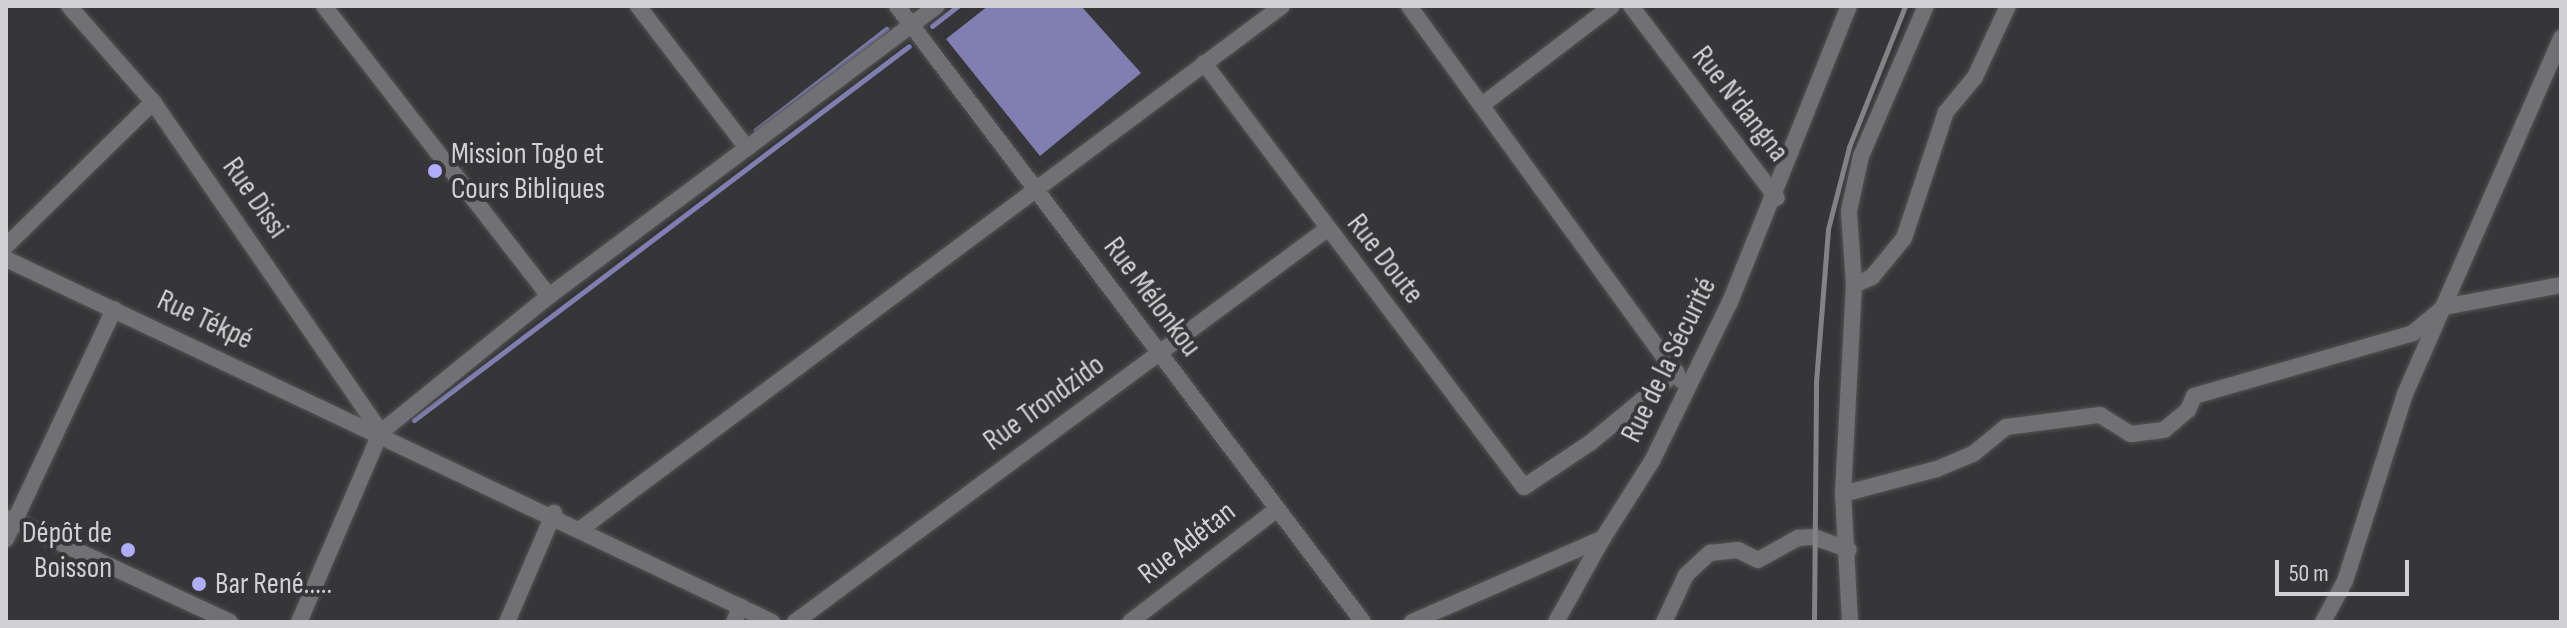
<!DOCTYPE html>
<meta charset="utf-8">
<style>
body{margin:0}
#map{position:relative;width:2567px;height:628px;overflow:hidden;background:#363638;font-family:"Sofia Sans Condensed",sans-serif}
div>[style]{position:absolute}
.water>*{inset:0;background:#817fb1}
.stream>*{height:5px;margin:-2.5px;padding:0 2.5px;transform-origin:2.5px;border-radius:2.5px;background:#817fb1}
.roads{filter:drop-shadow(0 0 2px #535355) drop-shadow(0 0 2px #535355)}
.minor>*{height:16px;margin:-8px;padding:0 8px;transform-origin:8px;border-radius:8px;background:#717173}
.rail>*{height:5px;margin:-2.5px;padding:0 2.5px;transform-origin:2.5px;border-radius:2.5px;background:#838385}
.dots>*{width:22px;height:22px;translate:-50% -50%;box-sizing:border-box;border:4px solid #363638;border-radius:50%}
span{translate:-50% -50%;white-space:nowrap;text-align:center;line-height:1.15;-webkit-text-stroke:8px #363638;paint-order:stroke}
.street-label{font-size:30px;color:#d1d1d3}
.poi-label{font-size:30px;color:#d1d1d3}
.left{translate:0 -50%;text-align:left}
.right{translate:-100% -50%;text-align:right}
.frame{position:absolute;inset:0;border:8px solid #d1d1d3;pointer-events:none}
.scale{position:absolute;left:2275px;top:560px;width:134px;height:36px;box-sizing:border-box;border:4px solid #d1d1d3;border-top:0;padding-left:10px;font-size:24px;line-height:28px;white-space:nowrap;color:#d1d1d3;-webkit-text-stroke:6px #363638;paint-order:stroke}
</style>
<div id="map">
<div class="water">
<i style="clip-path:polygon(988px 6px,1081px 6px,1141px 73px,1040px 156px,946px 39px)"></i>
</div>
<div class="stream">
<i style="left:932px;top:26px;width:33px;rotate:-38deg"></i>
<i style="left:756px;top:130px;width:165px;rotate:-37.8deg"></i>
<i style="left:414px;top:420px;width:620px;rotate:-37.07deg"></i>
</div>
<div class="roads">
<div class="minor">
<i style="left:69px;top:6px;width:128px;rotate:48.8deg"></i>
<i style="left:153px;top:102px;width:401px;rotate:55.4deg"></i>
<i style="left:324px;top:6px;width:367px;rotate:52.2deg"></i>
<i style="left:638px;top:6px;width:179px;rotate:52.5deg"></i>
<i style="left:897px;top:6px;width:772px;rotate:52.89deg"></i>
<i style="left:1409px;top:6px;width:462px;rotate:54deg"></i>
<i style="left:1631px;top:6px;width:241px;rotate:52.8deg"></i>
<i style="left:1204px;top:63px;width:531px;rotate:52.96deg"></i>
<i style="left:1524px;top:487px;width:79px;rotate:-33.7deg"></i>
<i style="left:1590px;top:443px;width:112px;rotate:-39.5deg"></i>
<i style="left:1482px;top:105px;width:163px;rotate:-37.3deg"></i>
<i style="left:6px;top:246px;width:206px;rotate:-44.4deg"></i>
<i style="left:6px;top:259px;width:848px;rotate:25.36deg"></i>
<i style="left:1854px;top:285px;width:20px;rotate:-24deg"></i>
<i style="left:1872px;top:277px;width:50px;rotate:-50.6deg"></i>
<i style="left:1904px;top:238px;width:133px;rotate:-71.6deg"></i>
<i style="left:1946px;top:112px;width:45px;rotate:-50.4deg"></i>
<i style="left:1975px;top:77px;width:78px;rotate:-65.1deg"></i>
<i style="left:1843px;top:494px;width:97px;rotate:-14.9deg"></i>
<i style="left:1937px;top:469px;width:39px;rotate:-23deg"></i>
<i style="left:1973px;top:454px;width:43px;rotate:-39.3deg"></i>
<i style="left:2006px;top:427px;width:95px;rotate:-7.3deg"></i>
<i style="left:2100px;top:415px;width:36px;rotate:32deg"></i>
<i style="left:2131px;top:434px;width:33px;rotate:-7deg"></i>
<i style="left:2164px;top:430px;width:31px;rotate:-40deg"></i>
<i style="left:2188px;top:410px;width:15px;rotate:-67deg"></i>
<i style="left:2194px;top:396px;width:228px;rotate:-16deg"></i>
<i style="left:2413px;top:333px;width:40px;rotate:-40deg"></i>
<i style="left:2444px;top:307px;width:119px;rotate:-10.6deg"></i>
<i style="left:7px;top:518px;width:246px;rotate:25deg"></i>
<i style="left:582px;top:528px;width:873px;rotate:-36.71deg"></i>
<i style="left:6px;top:539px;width:254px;rotate:-64.8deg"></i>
<i style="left:299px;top:622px;width:207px;rotate:-66.7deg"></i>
<i style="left:381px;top:432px;width:216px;rotate:-39deg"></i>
<i style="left:549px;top:296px;width:484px;rotate:-36.8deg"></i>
<i style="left:507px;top:622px;width:119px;rotate:-66.7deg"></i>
<i style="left:734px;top:622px;width:17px;rotate:-66deg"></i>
<i style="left:795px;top:622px;width:661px;rotate:-36.45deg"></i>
<i style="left:1130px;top:622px;width:185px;rotate:-37.5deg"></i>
<i style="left:1412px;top:622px;width:209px;rotate:-23.7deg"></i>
<i style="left:1603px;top:538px;width:91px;rotate:-57.5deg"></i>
<i style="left:1652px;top:461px;width:177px;rotate:-63.9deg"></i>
<i style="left:1730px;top:302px;width:319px;rotate:-68.1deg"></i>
<i style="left:1556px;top:622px;width:96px;rotate:-60.8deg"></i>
<i style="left:1664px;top:622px;width:52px;rotate:-64.9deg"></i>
<i style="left:1686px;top:575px;width:33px;rotate:-43deg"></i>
<i style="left:1710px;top:553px;width:28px;rotate:-6deg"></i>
<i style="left:1738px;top:550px;width:22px;rotate:27deg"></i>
<i style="left:1758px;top:560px;width:46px;rotate:-28.8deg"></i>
<i style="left:1798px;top:538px;width:16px;rotate:-4deg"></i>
<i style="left:1814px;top:537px;width:37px;rotate:20deg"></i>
<i style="left:1850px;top:622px;width:128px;rotate:-93.1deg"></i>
<i style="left:1843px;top:494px;width:209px;rotate:-87deg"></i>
<i style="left:1854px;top:285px;width:74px;rotate:-93.9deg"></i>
<i style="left:1849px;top:211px;width:56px;rotate:-77.7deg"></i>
<i style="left:1861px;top:156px;width:163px;rotate:-66.6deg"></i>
<i style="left:2323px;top:622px;width:47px;rotate:-61.8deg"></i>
<i style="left:2345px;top:581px;width:196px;rotate:-72.2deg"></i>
<i style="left:2405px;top:394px;width:389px;rotate:-66.3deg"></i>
</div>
</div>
<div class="rail">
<i style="left:1814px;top:622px;width:240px;rotate:-89.5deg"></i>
<i style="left:1816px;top:382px;width:153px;rotate:-85.5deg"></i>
<i style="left:1828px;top:229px;width:85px;rotate:-75.6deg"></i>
<i style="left:1849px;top:147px;width:152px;rotate:-68.3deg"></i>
</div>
<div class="dots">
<i style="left:435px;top:171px;background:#b0adfa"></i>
<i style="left:128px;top:550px;background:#b0adfa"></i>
<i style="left:199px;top:584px;background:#b0adfa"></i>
</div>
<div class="street-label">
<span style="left:1740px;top:104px;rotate:52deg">Rue N'dangna</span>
<span style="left:255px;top:198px;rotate:55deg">Rue Dissi</span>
<span style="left:1385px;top:259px;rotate:52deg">Rue Doute</span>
<span style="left:1152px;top:297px;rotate:53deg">Rue Mélonkou</span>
<span style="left:205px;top:320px;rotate:25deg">Rue Tékpé</span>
<span style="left:1669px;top:360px;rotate:-64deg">Rue de la Sécurité</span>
<span style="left:1044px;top:403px;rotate:-36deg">Rue Trondzido</span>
<span style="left:1187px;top:543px;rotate:-38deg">Rue Adétan</span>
</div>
<div class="poi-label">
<span class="left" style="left:451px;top:171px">Mission Togo et<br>Cours Bibliques</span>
<span class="right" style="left:112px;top:550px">Dépôt de<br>Boisson</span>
<span class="left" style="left:215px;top:584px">Bar René.....</span>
</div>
<div class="frame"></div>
<div class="scale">50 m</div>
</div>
